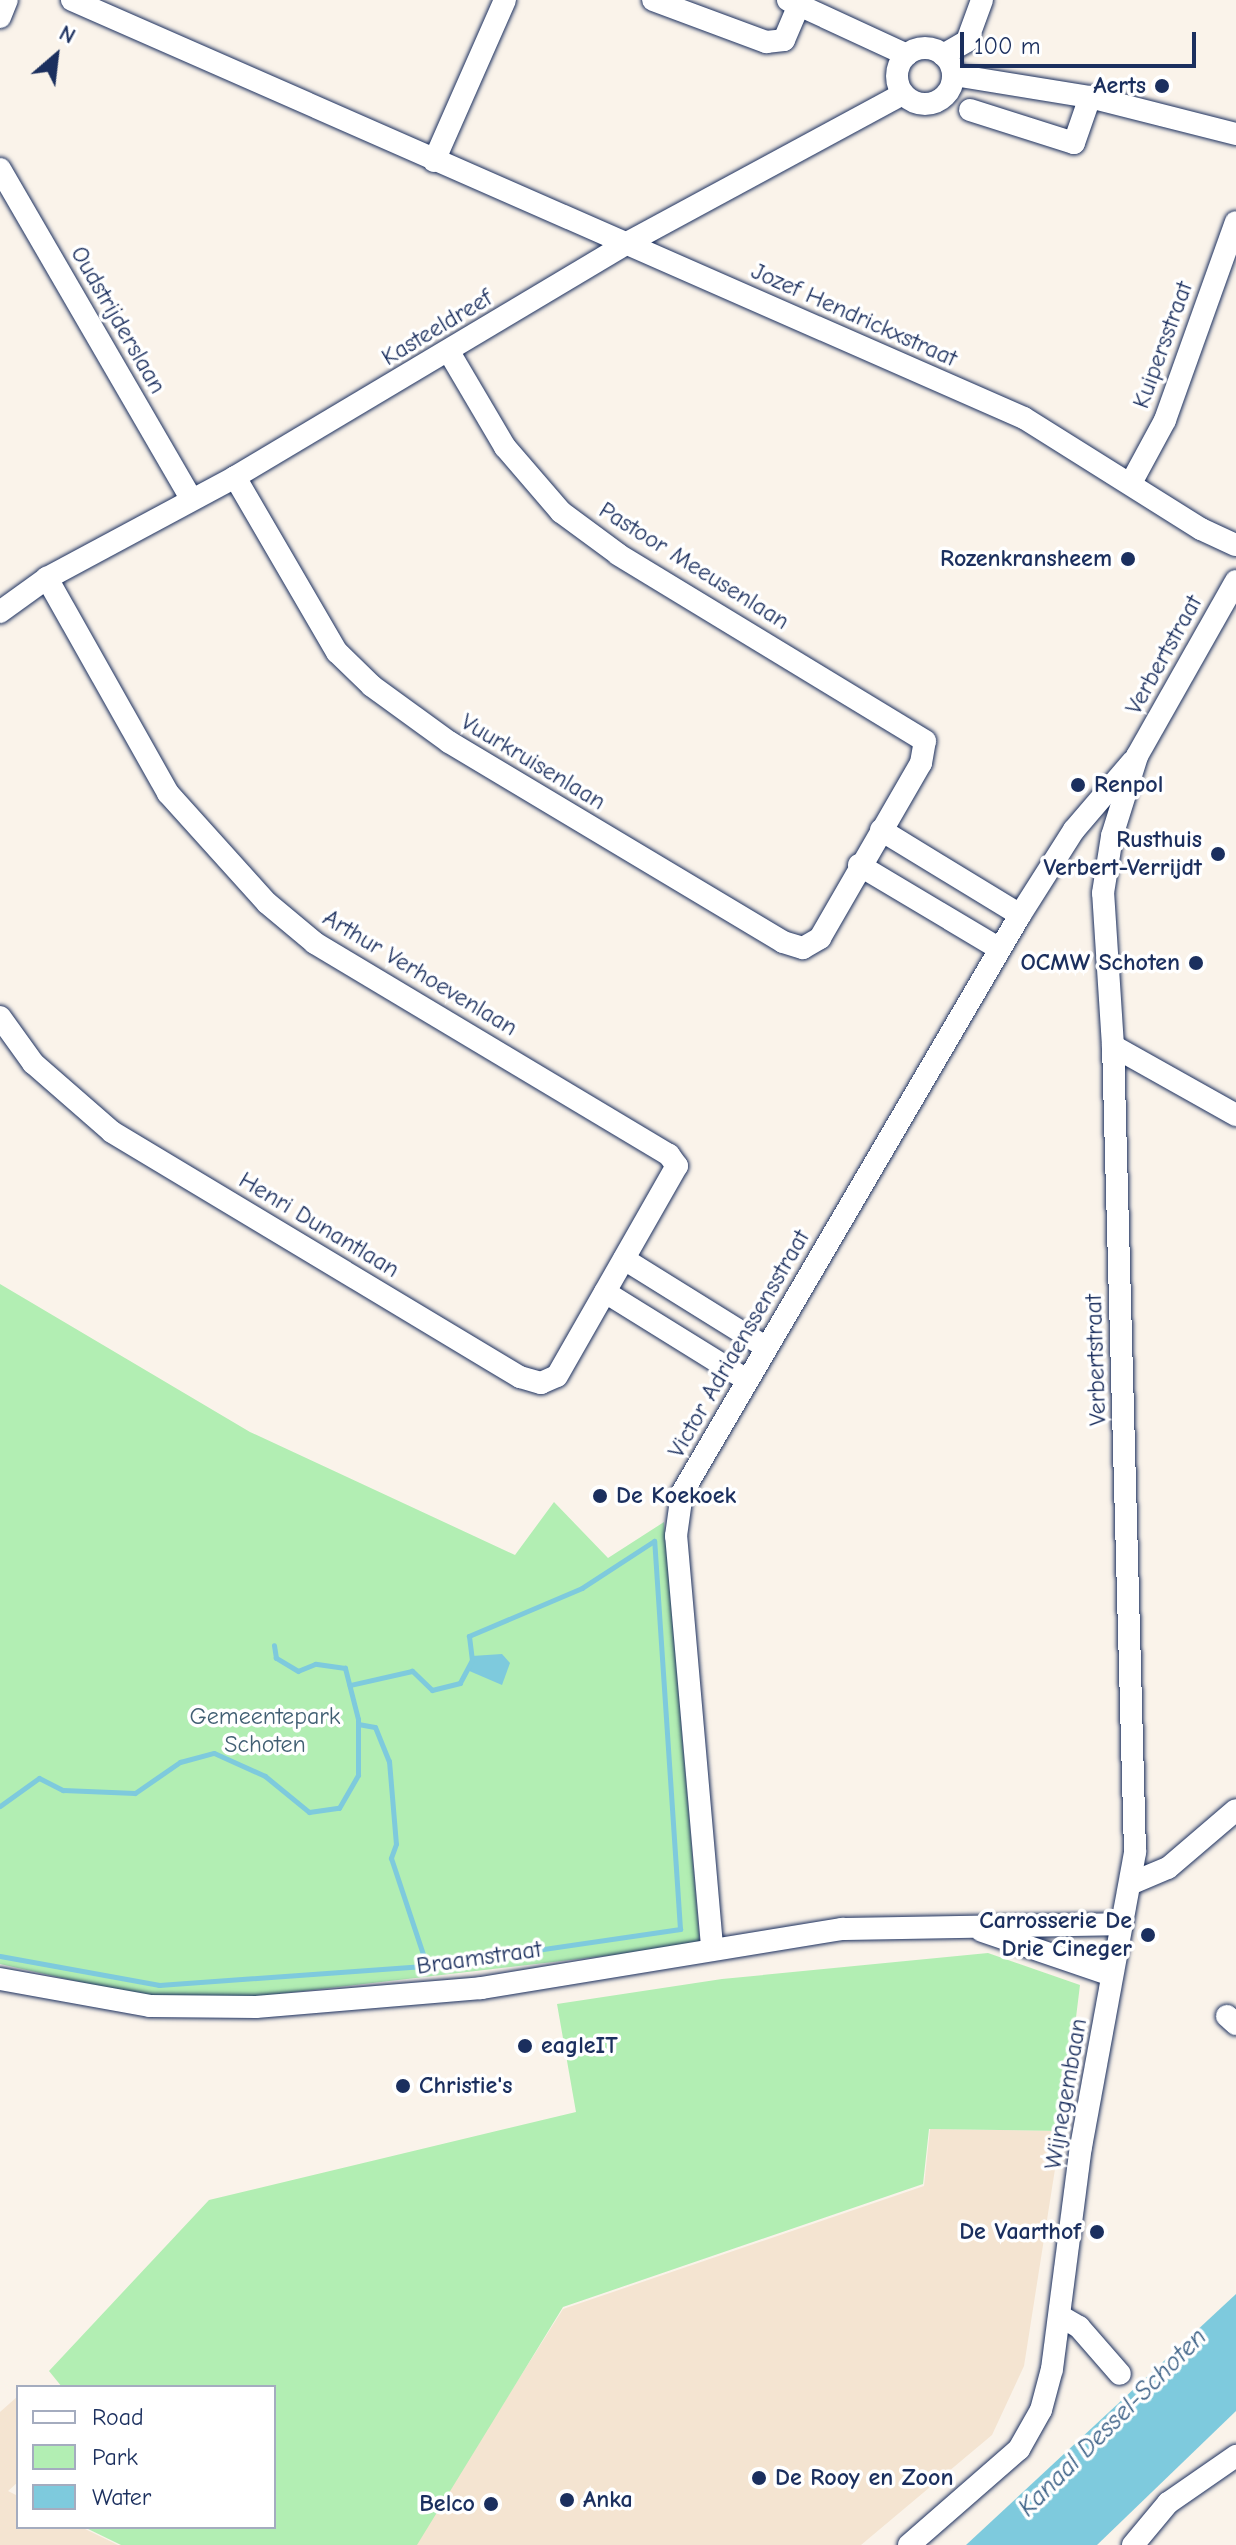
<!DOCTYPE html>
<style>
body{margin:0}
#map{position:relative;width:1236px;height:2545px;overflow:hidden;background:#faf3ea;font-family:"Comic Neue",sans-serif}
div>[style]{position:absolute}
.built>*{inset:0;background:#f4e4d1}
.green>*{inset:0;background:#b2eeb3}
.water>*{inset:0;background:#7ecadd}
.stream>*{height:5px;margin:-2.5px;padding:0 2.5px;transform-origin:2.5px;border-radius:2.5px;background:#7ecadd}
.roads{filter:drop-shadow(0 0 2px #1b2f5e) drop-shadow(0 0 2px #1b2f5e)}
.minor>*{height:22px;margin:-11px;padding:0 11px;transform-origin:11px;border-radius:11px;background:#fff}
.minor>.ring{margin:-11px;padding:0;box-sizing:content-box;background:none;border:22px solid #fff;border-radius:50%}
.dots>*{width:22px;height:22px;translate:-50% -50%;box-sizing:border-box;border:4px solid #fff;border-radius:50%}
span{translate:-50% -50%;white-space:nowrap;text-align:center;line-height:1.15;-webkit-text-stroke:7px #fff;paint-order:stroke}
.poi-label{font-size:24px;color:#1b2f5e;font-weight:700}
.right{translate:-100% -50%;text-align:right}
.left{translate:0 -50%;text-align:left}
.street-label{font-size:24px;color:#1b2f5e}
.park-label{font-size:24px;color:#415f73}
.water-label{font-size:26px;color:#395e84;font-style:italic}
.legend{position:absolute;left:16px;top:2385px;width:260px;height:144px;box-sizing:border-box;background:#fff;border:2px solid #a4acbf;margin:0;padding:10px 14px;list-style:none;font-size:24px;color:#1b2f5e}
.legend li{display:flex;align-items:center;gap:16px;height:40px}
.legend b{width:40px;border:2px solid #a4acbf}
.north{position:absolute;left:16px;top:16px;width:80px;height:80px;-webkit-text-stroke:6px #fff;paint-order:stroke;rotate:28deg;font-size:22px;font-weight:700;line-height:32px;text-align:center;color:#1b2f5e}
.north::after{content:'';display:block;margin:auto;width:28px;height:36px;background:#1b2f5e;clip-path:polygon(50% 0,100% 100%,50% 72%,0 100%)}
.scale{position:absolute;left:960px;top:32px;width:236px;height:36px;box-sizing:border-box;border:4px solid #1b2f5e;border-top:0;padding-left:10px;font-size:24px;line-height:28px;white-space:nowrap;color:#1b2f5e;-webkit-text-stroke:6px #fff;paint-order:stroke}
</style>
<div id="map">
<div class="built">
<i style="clip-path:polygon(930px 2129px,1061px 2131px,1024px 2366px,992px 2435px,861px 2545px,414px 2545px,563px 2309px,924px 2186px)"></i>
<i style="clip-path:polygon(18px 2396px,18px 2482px,8px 2491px,18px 2496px,18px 2527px,81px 2527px,118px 2545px,0 2545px,0 2412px)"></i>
</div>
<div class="green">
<i style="clip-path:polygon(0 1284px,250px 1432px,515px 1555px,554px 1502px,608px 1558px,664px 1522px,700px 1945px,261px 1996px,142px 1996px,0 1964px)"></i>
<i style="clip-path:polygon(988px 1953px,1080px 1985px,1062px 2131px,929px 2129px,923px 2184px,563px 2307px,417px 2545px,121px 2545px,84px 2527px,274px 2527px,274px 2387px,62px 2387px,49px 2371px,209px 2200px,576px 2112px,557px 2004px,722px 1979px)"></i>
</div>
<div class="water">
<i style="clip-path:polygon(502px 1654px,510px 1663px,502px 1685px,467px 1670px,472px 1656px)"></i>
<i style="clip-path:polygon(1236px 2294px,1236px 2411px,1097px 2545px,966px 2545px)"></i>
</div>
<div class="stream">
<i style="left:358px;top:1724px;width:17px;rotate:10deg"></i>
<i style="left:375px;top:1727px;width:37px;rotate:68deg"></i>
<i style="left:389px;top:1761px;width:83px;rotate:85.2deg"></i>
<i style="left:396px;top:1844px;width:15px;rotate:110deg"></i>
<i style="left:391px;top:1858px;width:114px;rotate:71.6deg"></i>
<i style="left:0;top:1806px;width:48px;rotate:-35.7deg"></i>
<i style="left:39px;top:1778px;width:27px;rotate:27deg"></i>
<i style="left:63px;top:1790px;width:72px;rotate:2.4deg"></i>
<i style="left:135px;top:1793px;width:55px;rotate:-34.6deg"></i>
<i style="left:180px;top:1762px;width:35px;rotate:-15deg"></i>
<i style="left:214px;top:1753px;width:56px;rotate:24.3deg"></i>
<i style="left:265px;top:1776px;width:57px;rotate:39.3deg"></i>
<i style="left:309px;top:1812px;width:30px;rotate:-8deg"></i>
<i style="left:339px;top:1808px;width:38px;rotate:-60deg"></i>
<i style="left:358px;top:1775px;width:56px;rotate:-90deg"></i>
<i style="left:358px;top:1719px;width:53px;rotate:-104.3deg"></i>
<i style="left:345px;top:1668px;width:30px;rotate:-172deg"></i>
<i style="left:315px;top:1664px;width:18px;rotate:158deg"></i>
<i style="left:298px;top:1671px;width:26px;rotate:-149deg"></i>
<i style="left:276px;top:1658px;width:13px;rotate:-99deg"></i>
<i style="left:0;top:1956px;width:162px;rotate:10.3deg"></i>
<i style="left:159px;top:1985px;width:269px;rotate:-4.1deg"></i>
<i style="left:427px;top:1966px;width:256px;rotate:-8.3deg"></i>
<i style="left:680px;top:1929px;width:389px;rotate:-93.8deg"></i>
<i style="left:654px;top:1541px;width:86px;rotate:146.9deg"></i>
<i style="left:582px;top:1588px;width:123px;rotate:157deg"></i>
<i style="left:469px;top:1636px;width:24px;rotate:83deg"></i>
<i style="left:472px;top:1660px;width:26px;rotate:118deg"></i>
<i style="left:460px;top:1683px;width:29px;rotate:166deg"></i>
<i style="left:432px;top:1690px;width:28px;rotate:-136deg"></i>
<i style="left:412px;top:1671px;width:64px;rotate:167.3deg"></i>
</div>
<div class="roads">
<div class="minor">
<i style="left:72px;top:0;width:1040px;rotate:23.71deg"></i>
<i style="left:1024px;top:418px;width:209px;rotate:32.1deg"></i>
<i style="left:1201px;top:529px;width:38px;rotate:25deg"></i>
<i style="left:653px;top:0;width:121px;rotate:20.4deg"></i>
<i style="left:766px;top:42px;width:18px;rotate:-6deg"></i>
<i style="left:784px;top:40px;width:39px;rotate:-67deg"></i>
<i style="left:788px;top:0;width:131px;rotate:24.8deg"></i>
<i style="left:0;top:17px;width:18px;rotate:-68deg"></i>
<i class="ring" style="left:897px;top:48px;width:34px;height:34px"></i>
<i style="left:943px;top:55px;width:28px;rotate:-30deg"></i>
<i style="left:967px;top:41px;width:44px;rotate:-69.9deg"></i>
<i style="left:954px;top:75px;width:138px;rotate:9.2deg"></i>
<i style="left:1090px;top:97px;width:151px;rotate:14.2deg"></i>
<i style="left:970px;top:110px;width:109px;rotate:17.6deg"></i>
<i style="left:1074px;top:143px;width:49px;rotate:-70.8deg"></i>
<i style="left:434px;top:161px;width:176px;rotate:-66.2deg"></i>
<i style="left:0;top:169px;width:380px;rotate:59.9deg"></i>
<i style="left:235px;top:477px;width:203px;rotate:59.8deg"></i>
<i style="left:337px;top:652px;width:49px;rotate:44.2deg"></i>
<i style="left:372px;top:686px;width:95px;rotate:36deg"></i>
<i style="left:449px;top:742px;width:389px;rotate:30.9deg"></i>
<i style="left:783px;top:942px;width:21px;rotate:17deg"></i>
<i style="left:803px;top:948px;width:20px;rotate:-30deg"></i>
<i style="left:820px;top:938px;width:202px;rotate:-60deg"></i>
<i style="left:921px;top:763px;width:22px;rotate:-80deg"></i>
<i style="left:925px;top:741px;width:359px;rotate:-148.7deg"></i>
<i style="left:618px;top:554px;width:71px;rotate:-143.6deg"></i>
<i style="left:561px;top:512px;width:86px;rotate:-130.7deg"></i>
<i style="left:505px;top:447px;width:110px;rotate:-120.5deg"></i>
<i style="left:1131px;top:483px;width:72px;rotate:-61.6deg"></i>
<i style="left:1165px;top:420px;width:210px;rotate:-70.3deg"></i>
<i style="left:0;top:612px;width:58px;rotate:-35.9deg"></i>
<i style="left:47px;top:578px;width:213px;rotate:-28.2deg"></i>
<i style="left:235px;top:477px;width:459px;rotate:-30.8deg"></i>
<i style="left:629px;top:242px;width:311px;rotate:-28.4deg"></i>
<i style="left:881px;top:830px;width:163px;rotate:31.4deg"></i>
<i style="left:859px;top:865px;width:164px;rotate:30.8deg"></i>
<i style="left:0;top:1017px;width:57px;rotate:54.3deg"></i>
<i style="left:33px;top:1063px;width:105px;rotate:41.1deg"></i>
<i style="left:112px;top:1132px;width:476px;rotate:31deg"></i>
<i style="left:520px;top:1377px;width:22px;rotate:16deg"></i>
<i style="left:541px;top:1383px;width:17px;rotate:-24deg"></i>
<i style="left:557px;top:1376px;width:242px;rotate:-60.3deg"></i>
<i style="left:677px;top:1166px;width:14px;rotate:-126deg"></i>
<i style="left:669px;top:1155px;width:413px;rotate:-149.1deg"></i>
<i style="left:315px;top:943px;width:62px;rotate:-140.2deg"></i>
<i style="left:267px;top:903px;width:148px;rotate:-132deg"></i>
<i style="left:168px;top:793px;width:247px;rotate:-119.4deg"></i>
<i style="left:1113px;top:1046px;width:141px;rotate:29.3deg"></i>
<i style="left:624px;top:1259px;width:168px;rotate:31.9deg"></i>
<i style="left:605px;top:1292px;width:167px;rotate:31.8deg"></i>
<i style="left:1132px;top:1883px;width:39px;rotate:-23deg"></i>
<i style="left:1168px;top:1868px;width:89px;rotate:-40.5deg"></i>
<i style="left:982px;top:1931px;width:136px;rotate:18.8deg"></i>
<i style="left:712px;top:1946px;width:412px;rotate:-95deg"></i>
<i style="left:676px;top:1536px;width:43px;rotate:-82.1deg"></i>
<i style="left:682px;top:1493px;width:670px;rotate:-59.68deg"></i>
<i style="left:1020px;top:915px;width:101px;rotate:-57.6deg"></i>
<i style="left:1074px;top:830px;width:89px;rotate:-49.5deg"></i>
<i style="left:0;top:1979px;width:152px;rotate:10.2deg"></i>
<i style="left:150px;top:2006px;width:106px;rotate:0.5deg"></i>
<i style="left:256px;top:2007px;width:226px;rotate:-4.8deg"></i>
<i style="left:481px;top:1988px;width:366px;rotate:-9.3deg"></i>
<i style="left:842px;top:1929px;width:277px;rotate:-1deg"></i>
<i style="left:1227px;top:2016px;width:12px;rotate:42deg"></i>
<i style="left:1060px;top:2316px;width:22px;rotate:30deg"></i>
<i style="left:1079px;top:2327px;width:62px;rotate:48.9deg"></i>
<i style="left:909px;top:2545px;width:146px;rotate:-41.1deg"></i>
<i style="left:1019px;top:2449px;width:45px;rotate:-60.6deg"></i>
<i style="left:1041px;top:2410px;width:42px;rotate:-75deg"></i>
<i style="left:1052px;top:2369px;width:224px;rotate:-82.6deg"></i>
<i style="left:1081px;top:2147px;width:300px;rotate:-79.6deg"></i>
<i style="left:1135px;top:1852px;width:806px;rotate:-91.56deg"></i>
<i style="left:1113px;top:1046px;width:153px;rotate:-93.7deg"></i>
<i style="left:1103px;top:893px;width:58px;rotate:-81deg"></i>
<i style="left:1112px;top:836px;width:84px;rotate:-72.6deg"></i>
<i style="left:1137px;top:756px;width:201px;rotate:-60.5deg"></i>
<i style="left:1133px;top:2545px;width:55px;rotate:-50.2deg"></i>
<i style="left:1168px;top:2503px;width:83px;rotate:-34.7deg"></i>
</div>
</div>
<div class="dots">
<i style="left:1162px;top:86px;background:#1b2f5e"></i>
<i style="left:1128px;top:559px;background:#1b2f5e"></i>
<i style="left:1078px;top:785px;background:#1b2f5e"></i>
<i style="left:1218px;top:854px;background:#1b2f5e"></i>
<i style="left:1196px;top:963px;background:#1b2f5e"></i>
<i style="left:600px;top:1496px;background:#1b2f5e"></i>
<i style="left:1148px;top:1935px;background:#1b2f5e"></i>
<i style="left:525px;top:2046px;background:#1b2f5e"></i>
<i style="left:403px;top:2086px;background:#1b2f5e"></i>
<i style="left:1097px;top:2232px;background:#1b2f5e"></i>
<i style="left:759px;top:2478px;background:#1b2f5e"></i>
<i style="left:567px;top:2500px;background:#1b2f5e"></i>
<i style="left:491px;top:2504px;background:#1b2f5e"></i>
</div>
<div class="poi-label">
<span class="right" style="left:1146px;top:86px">Aerts</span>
<span class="right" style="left:1112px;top:559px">Rozenkransheem</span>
<span class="left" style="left:1094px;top:785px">Renpol</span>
<span class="right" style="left:1202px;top:854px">Rusthuis<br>Verbert-Verrijdt</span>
<span class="right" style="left:1180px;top:963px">OCMW Schoten</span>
<span class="left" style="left:616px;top:1496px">De Koekoek</span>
<span class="right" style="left:1132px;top:1935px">Carrosserie De<br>Drie Cineger</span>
<span class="left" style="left:541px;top:2046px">eagleIT</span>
<span class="left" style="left:419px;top:2086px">Christie's</span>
<span class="right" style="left:1081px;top:2232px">De Vaarthof</span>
<span class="left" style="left:775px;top:2478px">De Rooy en Zoon</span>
<span class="left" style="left:583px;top:2500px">Anka</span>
<span class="right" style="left:475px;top:2504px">Belco</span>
</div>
<div class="street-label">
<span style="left:854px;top:315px;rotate:24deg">Jozef Hendrickxstraat</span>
<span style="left:118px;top:320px;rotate:60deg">Oudstrijderslaan</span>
<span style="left:437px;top:328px;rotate:-31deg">Kasteeldreef</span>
<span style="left:1163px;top:345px;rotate:-70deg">Kuipersstraat</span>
<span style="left:694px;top:566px;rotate:32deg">Pastoor Meeusenlaan</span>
<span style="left:1164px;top:655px;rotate:-61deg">Verbertstraat</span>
<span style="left:533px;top:762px;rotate:31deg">Vuurkruisenlaan</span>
<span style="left:420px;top:973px;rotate:31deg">Arthur Verhoevenlaan</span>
<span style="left:319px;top:1225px;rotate:31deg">Henri Dunantlaan</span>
<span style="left:739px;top:1344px;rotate:-60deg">Victor Adriaenssensstraat</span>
<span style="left:1096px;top:1360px;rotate:-92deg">Verbertstraat</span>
<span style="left:479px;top:1958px;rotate:-8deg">Braamstraat</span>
<span style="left:1066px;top:2094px;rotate:-80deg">Wijnegembaan</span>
</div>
<div class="park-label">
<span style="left:265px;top:1731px">Gemeentepark<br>Schoten</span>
</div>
<div class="water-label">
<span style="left:1113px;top:2423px;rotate:-45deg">Kanaal Dessel-Schoten</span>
</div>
<ul class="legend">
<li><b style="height:10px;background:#fff"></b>Road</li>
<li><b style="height:22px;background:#b2eeb3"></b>Park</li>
<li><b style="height:22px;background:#7ecadd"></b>Water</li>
</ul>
<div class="north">N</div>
<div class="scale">100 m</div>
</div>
